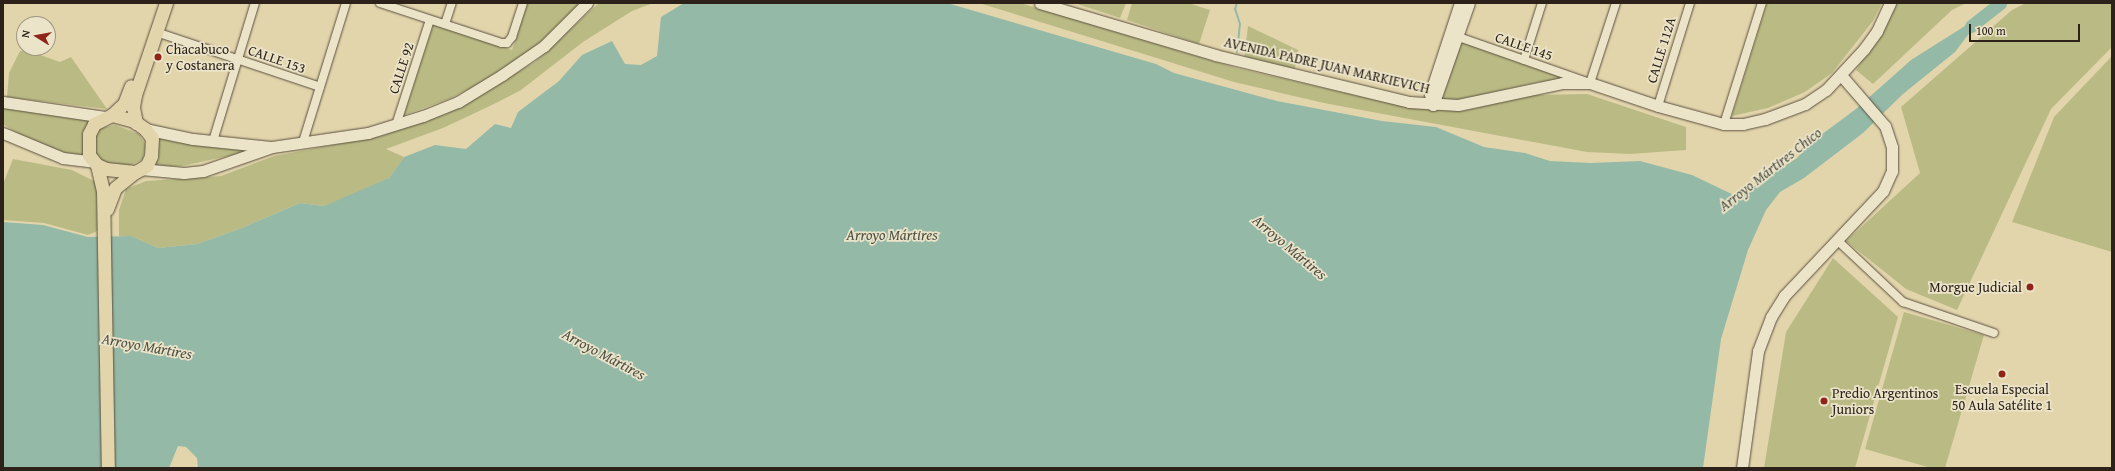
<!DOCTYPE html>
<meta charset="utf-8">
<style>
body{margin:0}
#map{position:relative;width:2115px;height:471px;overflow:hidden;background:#e2d5ac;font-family:"Gentium Book Plus",serif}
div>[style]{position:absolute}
.green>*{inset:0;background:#babb84}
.water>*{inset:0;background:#95b9a7}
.stream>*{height:2px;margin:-1px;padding:0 1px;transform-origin:1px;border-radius:1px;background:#95b9a7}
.river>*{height:13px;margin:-6.5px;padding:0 6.5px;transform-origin:6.5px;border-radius:6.5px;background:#95b9a7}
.roads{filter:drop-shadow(0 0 1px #5a4f3e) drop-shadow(0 0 1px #5a4f3e)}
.minor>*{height:8px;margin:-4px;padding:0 4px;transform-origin:4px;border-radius:4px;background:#ece4c9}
.secondary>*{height:11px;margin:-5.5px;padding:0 5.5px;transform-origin:5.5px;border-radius:5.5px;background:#ece4c9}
.primary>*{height:13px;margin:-6.5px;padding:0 6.5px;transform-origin:6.5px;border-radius:6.5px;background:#e2d5ac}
.dots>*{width:11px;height:11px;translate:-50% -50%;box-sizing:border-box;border:2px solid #ece4c9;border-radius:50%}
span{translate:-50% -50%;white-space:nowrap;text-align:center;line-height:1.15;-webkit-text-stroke:3.5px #ece4c9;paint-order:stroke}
.street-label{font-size:14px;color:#2c221a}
.poi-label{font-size:14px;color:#2c221a}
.left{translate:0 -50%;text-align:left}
.right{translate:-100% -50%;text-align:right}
.water-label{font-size:15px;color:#4c4f44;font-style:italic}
.frame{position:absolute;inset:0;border:4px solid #2c221a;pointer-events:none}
.north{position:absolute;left:16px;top:16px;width:40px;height:40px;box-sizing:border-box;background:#ece4c9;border:1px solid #9f9683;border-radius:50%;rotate:281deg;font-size:11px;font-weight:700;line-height:16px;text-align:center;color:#2c221a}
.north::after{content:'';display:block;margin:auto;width:14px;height:18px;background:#8f2418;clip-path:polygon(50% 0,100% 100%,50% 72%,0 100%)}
.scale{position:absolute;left:1969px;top:24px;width:111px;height:18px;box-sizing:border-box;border:2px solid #2c221a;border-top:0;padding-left:5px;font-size:12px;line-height:14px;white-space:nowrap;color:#2c221a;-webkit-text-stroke:3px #ece4c9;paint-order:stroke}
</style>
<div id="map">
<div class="green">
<i style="clip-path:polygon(527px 3px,582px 3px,535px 48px,489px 79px,449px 99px,404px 115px,434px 23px,512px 50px)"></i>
<i style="clip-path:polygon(599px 3px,653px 3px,632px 11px,583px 42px,521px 90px,494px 104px,443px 128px,386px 149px,404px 157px,389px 178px,361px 192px,324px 206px,300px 203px,242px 228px,197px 244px,158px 248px,131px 236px,119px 236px,119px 210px,126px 189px,146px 181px,221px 176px,274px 156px,381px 136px,439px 115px,488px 90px,535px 62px)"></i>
<i style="clip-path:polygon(979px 3px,1020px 3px,1236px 68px,1411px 108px,1463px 111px,1532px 95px,1587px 94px,1686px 127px,1686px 150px,1630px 154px,1587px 152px,1324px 103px,1234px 82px)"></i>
<i style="clip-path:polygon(1074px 3px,1126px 3px,1120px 18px)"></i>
<i style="clip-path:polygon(1132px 3px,1188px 3px,1210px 10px,1199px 44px,1127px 20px)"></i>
<i style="clip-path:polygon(1767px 3px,1882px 3px,1873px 21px,1832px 73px,1805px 92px,1768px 108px,1732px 116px)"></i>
<i style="clip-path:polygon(1895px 3px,1966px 3px,1952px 10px,1873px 84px,1856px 70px,1883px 29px)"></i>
<i style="clip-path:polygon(2026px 3px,2112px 3px,2112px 47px,2051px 109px,1957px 310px,1906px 289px,1846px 241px,1920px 173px,1901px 107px,2012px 10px)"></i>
<i style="clip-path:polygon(1248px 26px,1298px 50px,1294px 74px,1244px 59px)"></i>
<i style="clip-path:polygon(1462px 41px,1574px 80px,1538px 82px,1455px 101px,1442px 99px)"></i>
<i style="clip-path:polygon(20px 51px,29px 51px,60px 62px,71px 57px,107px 109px,7px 97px,9px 73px)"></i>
<i style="clip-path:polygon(2112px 56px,2112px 252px,2012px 222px,2054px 117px)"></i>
<i style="clip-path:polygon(3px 106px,94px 117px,88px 160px,30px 141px,3px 124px)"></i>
<i style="clip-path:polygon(115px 125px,139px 134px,146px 145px,143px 159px,127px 167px,107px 165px,96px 159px,92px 141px,99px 129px)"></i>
<i style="clip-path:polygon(156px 135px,193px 145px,261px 149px,182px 166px,151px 167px)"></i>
<i style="clip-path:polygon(13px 159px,72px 170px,94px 181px,103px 198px,102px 229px,88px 235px,44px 223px,3px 220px,3px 184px)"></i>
<i style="clip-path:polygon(1833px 258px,1898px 317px,1855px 468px,1764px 468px,1786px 332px)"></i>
<i style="clip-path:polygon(1904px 312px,1984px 335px,1945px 468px,1931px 468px,1865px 449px)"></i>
</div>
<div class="water">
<i style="clip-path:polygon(684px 3px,947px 3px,1156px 64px,1174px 73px,1277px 101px,1382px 121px,1436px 127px,1484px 147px,1525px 153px,1550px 161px,1591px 163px,1640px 161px,1692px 175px,1738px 197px,1797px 158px,1813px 141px,1856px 109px,1911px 60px,1984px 14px,1955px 52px,1903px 94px,1863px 133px,1804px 178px,1780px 192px,1766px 210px,1748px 250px,1721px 339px,1703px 468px,198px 468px,197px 458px,186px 447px,178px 446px,169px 468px,3px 468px,3px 222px,43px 225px,88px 237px,131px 236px,158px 248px,197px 244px,242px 228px,300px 203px,324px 206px,389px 178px,404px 157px,435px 145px,466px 149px,495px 124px,511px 128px,518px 112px,559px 81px,582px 55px,612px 41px,625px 64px,641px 65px,657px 56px,661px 17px)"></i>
</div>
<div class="stream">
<i style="left:1237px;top:52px;width:28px;rotate:-84deg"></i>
<i style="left:1240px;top:24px;width:16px;rotate:-108deg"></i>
<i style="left:1235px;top:9px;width:6px;rotate:-72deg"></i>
</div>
<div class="river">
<i style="left:1971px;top:26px;width:37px;rotate:-38deg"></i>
</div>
<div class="roads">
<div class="minor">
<i style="left:380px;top:3px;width:128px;rotate:18.2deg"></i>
<i style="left:502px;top:43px;width:5px"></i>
<i style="left:507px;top:43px;width:8px;rotate:-50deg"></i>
<i style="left:512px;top:37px;width:36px;rotate:-72deg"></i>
<i style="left:445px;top:24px;width:22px;rotate:-72deg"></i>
<i style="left:156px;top:32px;width:173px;rotate:18.5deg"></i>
<i style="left:1453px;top:35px;width:145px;rotate:19.3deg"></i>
<i style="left:1590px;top:83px;width:84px;rotate:-72deg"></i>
<i style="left:1524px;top:60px;width:60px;rotate:-72.5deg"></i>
<i style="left:1658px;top:106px;width:108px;rotate:-72.7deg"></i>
<i style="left:1724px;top:124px;width:127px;rotate:-72.6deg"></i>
<i style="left:396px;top:125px;width:110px;rotate:-72.1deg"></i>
<i style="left:213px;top:141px;width:144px;rotate:-73.1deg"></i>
<i style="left:303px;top:142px;width:145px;rotate:-72.8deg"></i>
<i style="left:1837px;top:240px;width:91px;rotate:43.2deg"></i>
<i style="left:1903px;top:302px;width:96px;rotate:18.8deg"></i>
</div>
<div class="secondary">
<i style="left:1040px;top:3px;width:183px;rotate:16.5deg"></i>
<i style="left:1215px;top:55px;width:200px;rotate:13.6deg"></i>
<i style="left:1409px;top:102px;width:49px;rotate:3.5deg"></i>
<i style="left:1458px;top:105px;width:106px;rotate:-11.9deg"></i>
<i style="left:1562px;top:83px;width:28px"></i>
<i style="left:1590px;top:83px;width:72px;rotate:18.7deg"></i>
<i style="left:1658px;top:106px;width:68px;rotate:15.3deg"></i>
<i style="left:1724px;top:124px;width:19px"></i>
<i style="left:1743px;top:124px;width:23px;rotate:-13deg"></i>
<i style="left:1765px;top:119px;width:43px;rotate:-20.6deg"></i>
<i style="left:1805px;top:104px;width:25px;rotate:-34deg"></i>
<i style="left:1826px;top:90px;width:56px;rotate:-47.2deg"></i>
<i style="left:1864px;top:49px;width:22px;rotate:-54deg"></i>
<i style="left:1877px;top:31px;width:31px;rotate:-65deg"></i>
<i style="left:3px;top:102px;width:103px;rotate:8.4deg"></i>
<i style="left:1433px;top:105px;width:108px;rotate:-70.6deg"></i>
<i style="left:1433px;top:105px;width:11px;rotate:-105deg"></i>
<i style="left:1430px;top:94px;width:96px;rotate:-71.8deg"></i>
<i style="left:145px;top:129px;width:49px;rotate:11.8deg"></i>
<i style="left:193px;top:139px;width:78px;rotate:5.9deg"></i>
<i style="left:3px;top:133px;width:65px;rotate:22.6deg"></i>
<i style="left:63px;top:158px;width:31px;rotate:7deg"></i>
<i style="left:141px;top:169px;width:43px;rotate:5.3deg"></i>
<i style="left:184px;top:173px;width:19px;rotate:-6deg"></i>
<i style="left:203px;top:171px;width:73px;rotate:-19.2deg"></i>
<i style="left:272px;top:147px;width:97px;rotate:-8.3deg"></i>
<i style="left:368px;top:133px;width:58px;rotate:-17.2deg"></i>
<i style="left:423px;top:116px;width:38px;rotate:-22deg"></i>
<i style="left:458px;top:102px;width:52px;rotate:-31.5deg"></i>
<i style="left:502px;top:75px;width:51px;rotate:-34.6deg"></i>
<i style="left:544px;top:46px;width:61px;rotate:-45deg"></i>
<i style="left:1742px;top:468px;width:118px;rotate:-82.2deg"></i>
<i style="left:1758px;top:351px;width:36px;rotate:-69deg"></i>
<i style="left:1771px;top:317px;width:25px;rotate:-58deg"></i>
<i style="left:1784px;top:296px;width:144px;rotate:-46.7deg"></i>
<i style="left:1883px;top:191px;width:22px;rotate:-66deg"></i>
<i style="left:1892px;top:171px;width:24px;rotate:-90deg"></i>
<i style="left:1892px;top:147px;width:22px;rotate:-108deg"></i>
<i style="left:1885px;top:126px;width:67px;rotate:-130.8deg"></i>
</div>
<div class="primary">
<i style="left:112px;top:115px;width:23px;rotate:15deg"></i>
<i style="left:134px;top:121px;width:14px;rotate:36deg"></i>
<i style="left:145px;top:129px;width:11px;rotate:52deg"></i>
<i style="left:152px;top:138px;width:18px;rotate:93deg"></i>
<i style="left:151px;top:156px;width:10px;rotate:114deg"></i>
<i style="left:147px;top:165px;width:7px;rotate:146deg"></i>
<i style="left:141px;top:169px;width:7px;rotate:153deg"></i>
<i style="left:135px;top:172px;width:29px;rotate:-174deg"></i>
<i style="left:106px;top:169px;width:10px;rotate:-156deg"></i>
<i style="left:97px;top:165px;width:13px;rotate:-129deg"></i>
<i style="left:89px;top:155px;width:21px;rotate:-90deg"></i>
<i style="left:89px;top:134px;width:11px;rotate:-63deg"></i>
<i style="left:94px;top:124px;width:20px;rotate:-27deg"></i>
<i style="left:112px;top:115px;width:16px;rotate:-43deg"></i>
<i style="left:124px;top:104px;width:19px;rotate:-69deg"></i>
<i style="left:136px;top:123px;width:16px;rotate:-101deg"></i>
<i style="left:133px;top:107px;width:12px;rotate:-81deg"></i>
<i style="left:135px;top:95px;width:97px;rotate:-71.4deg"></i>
<i style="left:97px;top:165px;width:26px;rotate:77deg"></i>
<i style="left:103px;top:190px;width:278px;rotate:89deg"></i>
<i style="left:107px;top:209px;width:22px;rotate:-69deg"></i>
<i style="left:115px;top:188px;width:26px;rotate:-39deg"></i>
</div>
</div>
<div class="dots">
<i style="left:158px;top:57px;background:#8f2418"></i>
<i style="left:2030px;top:287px;background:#8f2418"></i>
<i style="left:2002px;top:374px;background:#8f2418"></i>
<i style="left:1824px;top:401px;background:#8f2418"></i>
</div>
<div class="street-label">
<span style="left:1524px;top:46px;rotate:19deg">CALLE 145</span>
<span style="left:1661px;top:50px;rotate:-73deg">CALLE 112A</span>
<span style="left:277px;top:59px;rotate:19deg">CALLE 153</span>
<span style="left:1327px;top:65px;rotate:13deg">AVENIDA PADRE JUAN MARKIEVICH</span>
<span style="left:401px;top:68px;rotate:-72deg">CALLE 92</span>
</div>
<div class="poi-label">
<span class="left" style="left:166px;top:57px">Chacabuco<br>y Costanera</span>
<span class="right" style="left:2022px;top:287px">Morgue Judicial</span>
<span style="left:2002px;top:397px">Escuela Especial<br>50 Aula Satélite 1</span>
<span class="left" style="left:1832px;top:401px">Predio Argentinos<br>Juniors</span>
</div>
<div class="water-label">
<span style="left:1770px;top:169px;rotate:-38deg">Arroyo Mártires Chico</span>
<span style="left:892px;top:235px">Arroyo Mártires</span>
<span style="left:1290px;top:247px;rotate:40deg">Arroyo Mártires</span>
<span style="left:147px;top:346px;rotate:10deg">Arroyo Mártires</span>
<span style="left:604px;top:354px;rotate:28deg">Arroyo Mártires</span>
</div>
<div class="frame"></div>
<div class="north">N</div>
<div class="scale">100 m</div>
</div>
